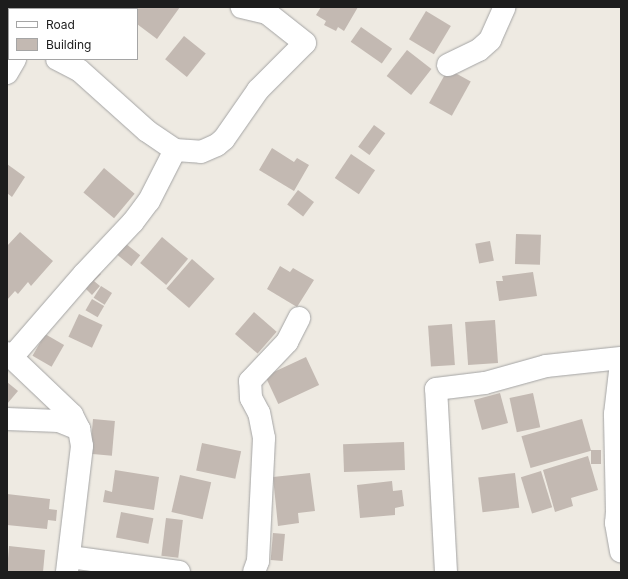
<!DOCTYPE html>
<style>
body{margin:0}
#map{position:relative;width:628px;height:579px;overflow:hidden;background:#eeeae2;font-family:Inter,sans-serif}
div>[style]{position:absolute}
.building>*{inset:0;background:#c3b9b2;transform-origin:0 0}
.roads{filter:drop-shadow(0 0 1px #a4a4a4) drop-shadow(0 0 1px #a4a4a4)}
.minor>*{height:22px;margin:-11px;padding:0 11px;transform-origin:11px;border-radius:11px;background:#fff}
span{translate:-50% -50%;white-space:nowrap;text-align:center;line-height:1.15;-webkit-text-stroke:4px #fff;paint-order:stroke}
.frame{position:absolute;inset:0;border:8px solid #1d1d1d;pointer-events:none}
.legend{position:absolute;left:8px;top:8px;width:130px;height:52px;box-sizing:border-box;background:#fff;border:1px solid #a5a5a5;margin:0;padding:5px 7px;list-style:none;font-size:12px;color:#1d1d1d}
.legend li{display:flex;align-items:center;gap:8px;height:20px}
.legend b{width:20px;border:1px solid #a5a5a5}
</style>
<div id="map">
<div class="building">
<i style="clip-path:polygon(126px 7px,180px 7px,157px 39px,137px 24px,137px 9px,125px 9px)"></i>
<i style="clip-path:polygon(321px 7px,358px 7px,344px 31px,338px 27px,336px 31px,324px 25px,326px 21px,316px 15px)"></i>
<i style="left:426px;top:11px;width:29px;height:33px;rotate:31deg"></i>
<i style="left:361px;top:27px;width:38px;height:18px;rotate:35deg"></i>
<i style="left:184px;top:36px;width:28px;height:30px;rotate:39deg"></i>
<i style="left:407px;top:50px;width:31px;height:33px;rotate:38deg"></i>
<i style="left:448px;top:69px;width:26px;height:39px;rotate:29deg"></i>
<i style="left:374px;top:125px;width:14px;height:27px;rotate:36deg"></i>
<i style="clip-path:polygon(272px 148px,294px 162px,297px 158px,309px 165px,294px 191px,259px 170px)"></i>
<i style="left:351px;top:154px;width:29px;height:29px;rotate:34deg"></i>
<i style="clip-path:polygon(7px 164px,25px 177px,12px 197px,7px 193px)"></i>
<i style="left:104px;top:168px;width:40px;height:32px;rotate:40deg"></i>
<i style="left:298px;top:190px;width:20px;height:18px;rotate:37deg"></i>
<i style="clip-path:polygon(20px 232px,53px 261px,31px 286px,28px 282px,18px 294px,15px 291px,7px 300px,7px 246px)"></i>
<i style="left:516px;top:234px;width:25px;height:30px;rotate:2deg"></i>
<i style="left:162px;top:237px;width:34px;height:34px;rotate:40deg"></i>
<i style="left:120px;top:239px;width:26px;height:14px;rotate:39deg"></i>
<i style="left:490px;top:241px;width:20px;height:15px;rotate:79deg"></i>
<i style="left:192px;top:259px;width:30px;height:39px;rotate:41deg"></i>
<i style="clip-path:polygon(280px 266px,290px 272px,293px 268px,314px 280px,297px 307px,267px 289px)"></i>
<i style="clip-path:polygon(95px 268px,101px 274px,94px 281px,100px 286px,92px 295px,84px 287px)"></i>
<i style="clip-path:polygon(533px 272px,537px 296px,499px 301px,496px 281px,503px 281px,502px 276px)"></i>
<i style="left:101px;top:286px;width:13px;height:14px;rotate:32deg"></i>
<i style="left:92px;top:299px;width:14px;height:13px;rotate:30deg"></i>
<i style="left:254px;top:312px;width:30px;height:29px;rotate:41deg"></i>
<i style="left:79px;top:314px;width:26px;height:25px;rotate:25deg"></i>
<i style="left:495px;top:320px;width:43px;height:30px;rotate:86deg"></i>
<i style="left:452px;top:324px;width:41px;height:24px;rotate:86deg"></i>
<i style="left:45px;top:334px;width:22px;height:25px;rotate:30deg"></i>
<i style="left:306px;top:357px;width:31px;height:45px;rotate:65deg"></i>
<i style="clip-path:polygon(7px 382px,18px 391px,7px 404px)"></i>
<i style="left:500px;top:393px;width:31px;height:27px;rotate:75deg"></i>
<i style="left:533px;top:393px;width:35px;height:24px;rotate:78deg"></i>
<i style="left:93px;top:419px;width:22px;height:35px;rotate:5deg"></i>
<i style="left:582px;top:419px;width:33px;height:63px;rotate:74deg"></i>
<i style="left:404px;top:442px;width:28px;height:61px;rotate:88deg"></i>
<i style="left:202px;top:443px;width:40px;height:28px;rotate:12deg"></i>
<i style="left:591px;top:450px;width:10px;height:14px"></i>
<i style="clip-path:polygon(588px 456px,598px 490px,571px 498px,573px 506px,555px 512px,543px 470px)"></i>
<i style="clip-path:polygon(115px 470px,159px 477px,154px 510px,103px 502px,105px 490px,112px 492px)"></i>
<i style="left:541px;top:471px;width:38px;height:21px;rotate:73deg"></i>
<i style="clip-path:polygon(310px 473px,315px 511px,298px 513px,299px 523px,278px 526px,273px 477px)"></i>
<i style="left:515px;top:473px;width:35px;height:37px;rotate:83deg"></i>
<i style="left:180px;top:475px;width:32px;height:38px;rotate:13deg"></i>
<i style="clip-path:polygon(392px 481px,393px 491px,402px 490px,404px 506px,395px 508px,395px 515px,360px 518px,357px 485px)"></i>
<i style="clip-path:polygon(7px 494px,50px 499px,49px 509px,57px 510px,56px 521px,48px 520px,47px 529px,7px 525px)"></i>
<i style="left:121px;top:512px;width:33px;height:26px;rotate:11deg"></i>
<i style="left:166px;top:518px;width:17px;height:38px;rotate:7deg"></i>
<i style="left:273px;top:533px;width:12px;height:27px;rotate:5deg"></i>
<i style="clip-path:polygon(9px 546px,45px 550px,43px 572px,7px 572px)"></i>
</div>
<div class="roads">
<div class="minor">
<i style="left:7px;top:40px;width:2px;rotate:27deg"></i>
<i style="left:57px;top:59px;width:25px;rotate:27deg"></i>
<i style="left:79px;top:70px;width:91px;rotate:41.9deg"></i>
<i style="left:147px;top:131px;width:34px;rotate:34deg"></i>
<i style="left:175px;top:150px;width:26px;rotate:4deg"></i>
<i style="left:201px;top:152px;width:17px;rotate:-24deg"></i>
<i style="left:217px;top:145px;width:9px;rotate:-41deg"></i>
<i style="left:224px;top:139px;width:60px;rotate:-55.2deg"></i>
<i style="left:258px;top:90px;width:66px;rotate:-45deg"></i>
<i style="left:305px;top:43px;width:48px;rotate:-141.7deg"></i>
<i style="left:267px;top:13px;width:26px;rotate:-167deg"></i>
<i style="left:448px;top:65px;width:34px;rotate:-26deg"></i>
<i style="left:479px;top:50px;width:15px;rotate:-42deg"></i>
<i style="left:490px;top:40px;width:36px;rotate:-66deg"></i>
<i style="left:7px;top:73px;width:16px;rotate:-60deg"></i>
<i style="left:7px;top:353px;width:90px;rotate:43.6deg"></i>
<i style="left:72px;top:415px;width:16px;rotate:63deg"></i>
<i style="left:79px;top:429px;width:17px;rotate:80deg"></i>
<i style="left:82px;top:446px;width:127px;rotate:96.8deg"></i>
<i style="left:12px;top:357px;width:110px;rotate:-49.1deg"></i>
<i style="left:84px;top:274px;width:71px;rotate:-46.7deg"></i>
<i style="left:133px;top:222px;width:26px;rotate:-53deg"></i>
<i style="left:149px;top:201px;width:57px;rotate:-63deg"></i>
<i style="left:7px;top:419px;width:52px;rotate:2.2deg"></i>
<i style="left:59px;top:421px;width:22px;rotate:22deg"></i>
<i style="left:621px;top:510px;width:4px;rotate:153deg"></i>
<i style="left:617px;top:512px;width:11px;rotate:95deg"></i>
<i style="left:616px;top:523px;width:29px;rotate:80deg"></i>
<i style="left:617px;top:512px;width:98px;rotate:-91.2deg"></i>
<i style="left:615px;top:414px;width:51px;rotate:-83.3deg"></i>
<i style="left:70px;top:557px;width:110px;rotate:7.8deg"></i>
<i style="left:254px;top:572px;width:12px;rotate:-70deg"></i>
<i style="left:258px;top:561px;width:123px;rotate:-87.2deg"></i>
<i style="left:264px;top:438px;width:25px;rotate:-101deg"></i>
<i style="left:259px;top:413px;width:17px;rotate:-118deg"></i>
<i style="left:251px;top:398px;width:17px;rotate:-93deg"></i>
<i style="left:250px;top:381px;width:54px;rotate:-46.5deg"></i>
<i style="left:287px;top:342px;width:27px;rotate:-63deg"></i>
<i style="left:446px;top:572px;width:183px;rotate:-93.1deg"></i>
<i style="left:436px;top:389px;width:49px;rotate:-7deg"></i>
<i style="left:485px;top:383px;width:63px;rotate:-15.6deg"></i>
<i style="left:546px;top:366px;width:75px;rotate:-6.1deg"></i>
</div>
</div>
<div class="frame"></div>
<ul class="legend">
<li><b style="height:5px;background:#fff"></b>Road</li>
<li><b style="height:11px;background:#c3b9b2"></b>Building</li>
</ul>
</div>
